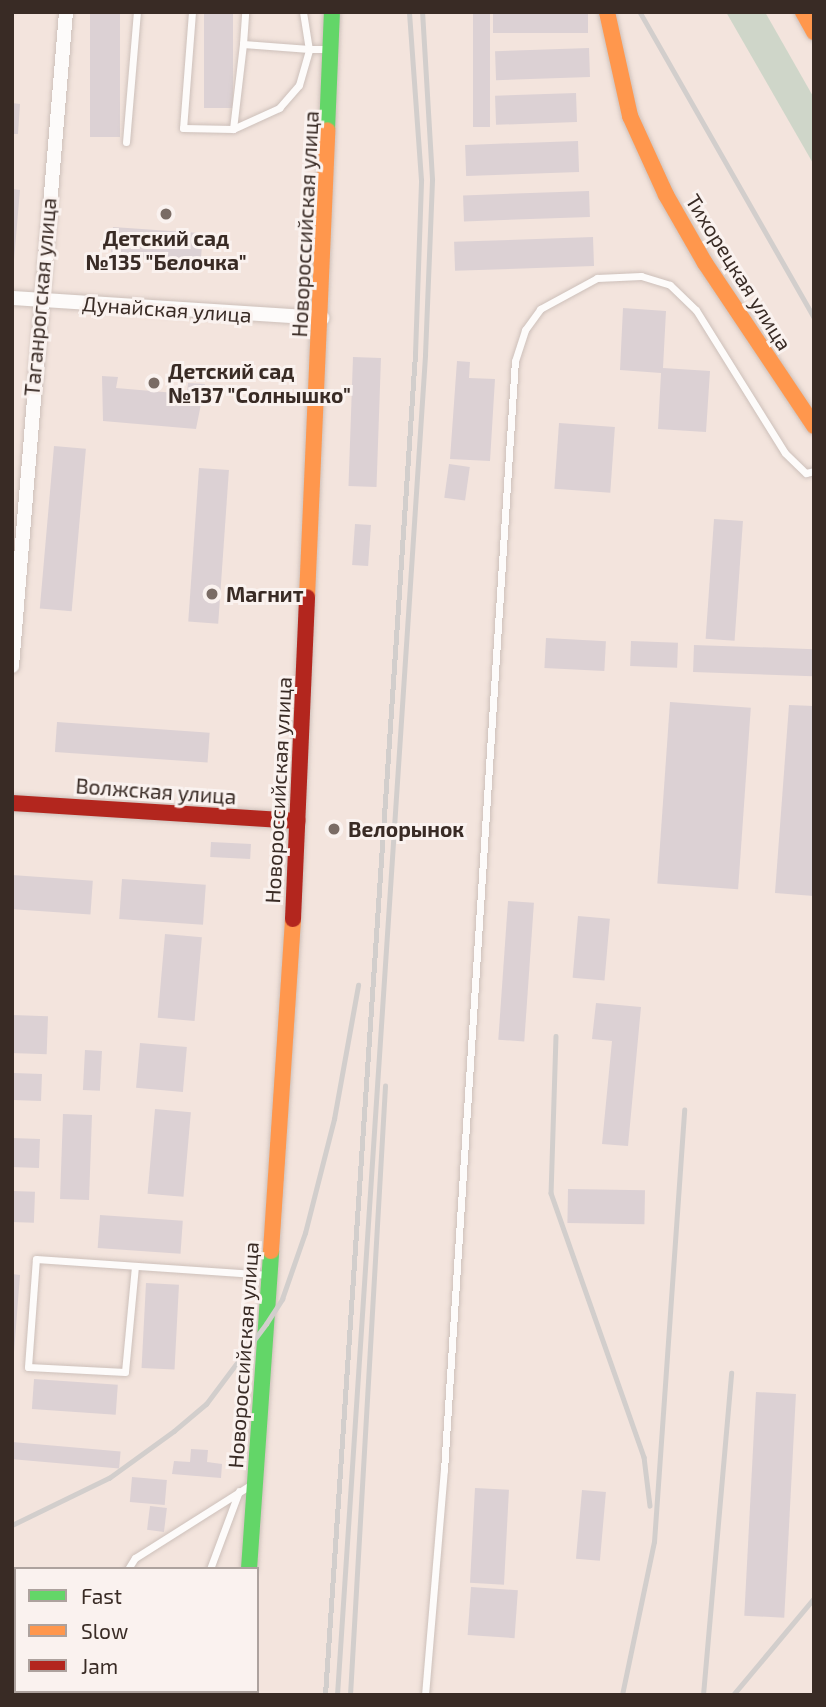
<!DOCTYPE html>
<meta charset="utf-8">
<style>
body{margin:0}
#map{position:relative;width:826px;height:1707px;overflow:hidden;background:#f3e4dd;font-family:"Exo 2",sans-serif}
div>[style]{position:absolute}
.green>*{inset:0;background:#cfd6c9}
.building>*{inset:0;background:#dcd1d4;transform-origin:0 0}
.roads{filter:drop-shadow(0 0 2px #cdc0ba) drop-shadow(0 0 2px #cdc0ba)}
.lane>*{height:7px;margin:-3.5px;padding:0 3.5px;transform-origin:3.5px;border-radius:3.5px;background:#fdfbfa}
.street>*{height:14px;margin:-7px;padding:0 7px;transform-origin:7px;border-radius:7px;background:#fdfbfa}
.fast>*{height:16px;margin:-8px;padding:0 8px;transform-origin:8px;border-radius:8px;background:#63d668}
.slow>*{height:16px;margin:-8px;padding:0 8px;transform-origin:8px;border-radius:8px;background:#ff974d}
.jam>*{height:16px;margin:-8px;padding:0 8px;transform-origin:8px;border-radius:8px;background:#b3261e}
.rail>*{height:4.5px;margin:-2.25px;padding:0 2.25px;transform-origin:2.25px;border-radius:2.25px;background:#d2cecc}
.dots>*{width:19px;height:19px;translate:-50% -50%;box-sizing:border-box;border:4px solid #faf2ef;border-radius:50%}
span{translate:-50% -50%;white-space:nowrap;text-align:center;line-height:1.15;-webkit-text-stroke:6px #faf2ef;paint-order:stroke}
.street-label{font-size:21px;color:#392b25}
.poi-label{font-size:21px;color:#392b25;font-weight:700}
.left{translate:0 -50%;text-align:left}
.frame{position:absolute;inset:0;border:14px solid #392b25;pointer-events:none}
.legend{position:absolute;left:14px;top:1567px;width:245px;height:126px;box-sizing:border-box;background:#faf2ef;border:2px solid #ada29e;margin:0;padding:9px 12px;list-style:none;font-size:21px;color:#392b25}
.legend li{display:flex;align-items:center;gap:14px;height:35px}
.legend b{width:35px;border:2px solid #ada29e}
</style>
<div id="map">
<div class="green">
<i style="clip-path:polygon(726px 12px,765px 12px,814px 98px,814px 165px)"></i>
</div>
<div class="building">
<i style="left:90px;top:12px;width:30px;height:125px"></i>
<i style="left:204px;top:12px;width:29px;height:96px"></i>
<i style="left:473px;top:12px;width:17px;height:115px"></i>
<i style="left:493px;top:12px;width:95px;height:21px"></i>
<i style="left:589px;top:48px;width:29px;height:94px;rotate:88deg"></i>
<i style="left:576px;top:93px;width:29px;height:81px;rotate:88deg"></i>
<i style="clip-path:polygon(12px 103px,20px 104px,18px 134px,12px 134px)"></i>
<i style="left:578px;top:141px;width:31px;height:113px;rotate:88deg"></i>
<i style="clip-path:polygon(12px 189px,20px 190px,14px 260px,12px 260px)"></i>
<i style="left:589px;top:191px;width:26px;height:126px;rotate:88deg"></i>
<i style="left:113px;top:227px;width:90px;height:28px;rotate:4deg"></i>
<i style="left:593px;top:237px;width:29px;height:139px;rotate:88deg"></i>
<i style="clip-path:polygon(623px 308px,666px 311px,663px 368px,710px 371px,706px 432px,658px 429px,661px 373px,620px 370px)"></i>
<i style="left:353px;top:357px;width:28px;height:129px;rotate:2deg"></i>
<i style="clip-path:polygon(457px 361px,470px 362px,469px 378px,495px 379px,490px 461px,450px 459px)"></i>
<i style="clip-path:polygon(102px 376px,118px 377px,116px 388px,187px 394px,188px 383px,205px 384px,196px 429px,103px 421px)"></i>
<i style="left:559px;top:423px;width:56px;height:66px;rotate:4deg"></i>
<i style="left:54px;top:446px;width:32px;height:163px;rotate:5deg"></i>
<i style="left:449px;top:464px;width:21px;height:34px;rotate:8deg"></i>
<i style="left:199px;top:468px;width:30px;height:154px;rotate:4deg"></i>
<i style="left:714px;top:519px;width:29px;height:120px;rotate:4deg"></i>
<i style="left:355px;top:524px;width:16px;height:41px;rotate:4deg"></i>
<i style="left:546px;top:638px;width:60px;height:30px;rotate:3deg"></i>
<i style="left:631px;top:641px;width:47px;height:25px;rotate:2deg"></i>
<i style="left:694px;top:645px;width:120px;height:27px;rotate:2deg"></i>
<i style="left:670px;top:702px;width:81px;height:182px;rotate:4deg"></i>
<i style="clip-path:polygon(789px 705px,814px 706px,814px 896px,775px 893px)"></i>
<i style="left:57px;top:722px;width:153px;height:30px;rotate:4deg"></i>
<i style="left:211px;top:842px;width:40px;height:15px;rotate:3deg"></i>
<i style="left:12px;top:875px;width:81px;height:34px;rotate:4deg"></i>
<i style="left:122px;top:879px;width:84px;height:40px;rotate:4deg"></i>
<i style="left:508px;top:901px;width:26px;height:139px;rotate:4deg"></i>
<i style="left:578px;top:916px;width:32px;height:62px;rotate:5deg"></i>
<i style="left:165px;top:934px;width:37px;height:84px;rotate:5deg"></i>
<i style="clip-path:polygon(596px 1003px,641px 1007px,628px 1146px,602px 1144px,612px 1041px,592px 1039px)"></i>
<i style="left:12px;top:1015px;width:36px;height:38px;rotate:2deg"></i>
<i style="left:140px;top:1043px;width:47px;height:45px;rotate:5deg"></i>
<i style="left:85px;top:1050px;width:17px;height:40px;rotate:3deg"></i>
<i style="left:14px;top:1073px;width:28px;height:27px;rotate:2deg"></i>
<i style="left:155px;top:1109px;width:36px;height:85px;rotate:5deg"></i>
<i style="left:63px;top:1114px;width:29px;height:85px;rotate:2deg"></i>
<i style="left:12px;top:1138px;width:28px;height:29px;rotate:2deg"></i>
<i style="left:568px;top:1189px;width:77px;height:34px;rotate:1deg"></i>
<i style="left:12px;top:1191px;width:23px;height:31px;rotate:2deg"></i>
<i style="left:100px;top:1215px;width:83px;height:33px;rotate:4deg"></i>
<i style="clip-path:polygon(12px 1274px,20px 1275px,14px 1352px,12px 1352px)"></i>
<i style="left:146px;top:1283px;width:33px;height:85px;rotate:3deg"></i>
<i style="left:34px;top:1379px;width:84px;height:30px;rotate:4deg"></i>
<i style="left:756px;top:1392px;width:40px;height:224px;rotate:3deg"></i>
<i style="left:12px;top:1442px;width:109px;height:17px;rotate:5deg"></i>
<i style="clip-path:polygon(191px 1449px,208px 1450px,207px 1462px,222px 1464px,221px 1478px,172px 1474px,174px 1461px,190px 1462px)"></i>
<i style="left:132px;top:1477px;width:35px;height:25px;rotate:5deg"></i>
<i style="left:475px;top:1488px;width:34px;height:95px;rotate:3deg"></i>
<i style="left:582px;top:1490px;width:24px;height:69px;rotate:5deg"></i>
<i style="left:150px;top:1506px;width:17px;height:24px;rotate:7deg"></i>
<i style="left:471px;top:1587px;width:47px;height:48px;rotate:4deg"></i>
<i style="left:16px;top:1616px;width:37px;height:4px;rotate:90deg"></i>
</div>
<div class="roads">
<div class="lane">
<i style="left:192px;top:12px;width:116px;rotate:94.4deg"></i>
<i style="left:183px;top:128px;width:50px;rotate:1.1deg"></i>
<i style="left:233px;top:129px;width:51px;rotate:-24.5deg"></i>
<i style="left:279px;top:108px;width:30px;rotate:-49deg"></i>
<i style="left:299px;top:85px;width:37px;rotate:-74deg"></i>
<i style="left:309px;top:49px;width:66px;rotate:-175.7deg"></i>
<i style="left:243px;top:44px;width:32px;rotate:-86deg"></i>
<i style="left:303px;top:12px;width:37px;rotate:81deg"></i>
<i style="left:309px;top:49px;width:21px"></i>
<i style="left:233px;top:129px;width:86px;rotate:-83.3deg"></i>
<i style="left:126px;top:142px;width:130px;rotate:-85.2deg"></i>
<i style="left:135px;top:1266px;width:106px;rotate:95.4deg"></i>
<i style="left:125px;top:1372px;width:97px;rotate:-177deg"></i>
<i style="left:28px;top:1367px;width:108px;rotate:-85.8deg"></i>
<i style="left:36px;top:1259px;width:234px;rotate:3.9deg"></i>
<i style="left:128px;top:1569px;width:13px;rotate:-58deg"></i>
<i style="left:135px;top:1558px;width:138px;rotate:-32.3deg"></i>
<i style="left:210px;top:1569px;width:83px;rotate:-69.6deg"></i>
<i style="left:12px;top:1671px;width:4px;rotate:-14deg"></i>
<i style="left:187px;top:1695px;width:4px;rotate:-76deg"></i>
<i style="left:425px;top:1695px;width:226px;rotate:-85.2deg"></i>
<i style="left:444px;top:1470px;width:1111px;rotate:-86.34deg"></i>
<i style="left:515px;top:361px;width:33px;rotate:-72deg"></i>
<i style="left:525px;top:330px;width:26px;rotate:-54deg"></i>
<i style="left:540px;top:309px;width:65px;rotate:-28.5deg"></i>
<i style="left:597px;top:278px;width:44px;rotate:-2.6deg"></i>
<i style="left:641px;top:276px;width:30px;rotate:17deg"></i>
<i style="left:670px;top:285px;width:36px;rotate:44deg"></i>
<i style="left:696px;top:310px;width:168px;rotate:58.1deg"></i>
<i style="left:785px;top:453px;width:29px;rotate:44deg"></i>
<i style="left:806px;top:473px;width:8px;rotate:-14deg"></i>
</div>
<div class="street">
<i style="left:12px;top:298px;width:311px;rotate:3.7deg"></i>
<i style="left:12px;top:666px;width:656px;rotate:-85.28deg"></i>
</div>
<div class="fast">
<i style="left:327px;top:130px;width:118px;rotate:-87.6deg"></i>
<i style="left:249px;top:1569px;width:319px;rotate:-86deg"></i>
</div>
<div class="slow">
<i style="left:607px;top:12px;width:107px;rotate:77.5deg"></i>
<i style="left:630px;top:116px;width:87px;rotate:65.5deg"></i>
<i style="left:666px;top:195px;width:78px;rotate:60.2deg"></i>
<i style="left:705px;top:263px;width:196px;rotate:56.2deg"></i>
<i style="left:803px;top:12px;width:23px;rotate:61deg"></i>
<i style="left:307px;top:597px;width:467px;rotate:-87.5deg"></i>
<i style="left:271px;top:1251px;width:333px;rotate:-86.2deg"></i>
<i style="left:239px;top:1691px;width:4px;rotate:90deg"></i>
</div>
<div class="jam">
<i style="left:12px;top:803px;width:286px;rotate:3.6deg"></i>
<i style="left:293px;top:919px;width:322px;rotate:-87.5deg"></i>
</div>
</div>
<div class="rail">
<i style="left:640px;top:12px;width:351px;rotate:60.3deg"></i>
<i style="left:556px;top:1036px;width:157px;rotate:91.8deg"></i>
<i style="left:551px;top:1193px;width:280px;rotate:70.6deg"></i>
<i style="left:644px;top:1457px;width:49px;rotate:83deg"></i>
<i style="left:12px;top:1525px;width:108px;rotate:-25.9deg"></i>
<i style="left:109px;top:1478px;width:80px;rotate:-35.9deg"></i>
<i style="left:174px;top:1431px;width:42px;rotate:-40.2deg"></i>
<i style="left:206px;top:1404px;width:100px;rotate:-53.1deg"></i>
<i style="left:266px;top:1324px;width:30px;rotate:-57deg"></i>
<i style="left:282px;top:1299px;width:70px;rotate:-70.8deg"></i>
<i style="left:305px;top:1233px;width:118px;rotate:-75.7deg"></i>
<i style="left:334px;top:1119px;width:136px;rotate:-79.8deg"></i>
<i style="left:325px;top:1695px;width:1344px;rotate:-86.16deg"></i>
<i style="left:415px;top:354px;width:174px;rotate:-88deg"></i>
<i style="left:421px;top:180px;width:168px;rotate:-94.1deg"></i>
<i style="left:337px;top:1695px;width:1343px;rotate:-86.24deg"></i>
<i style="left:425px;top:355px;width:176px;rotate:-87.7deg"></i>
<i style="left:432px;top:179px;width:167px;rotate:-93.4deg"></i>
<i style="left:350px;top:1695px;width:610px;rotate:-86.71deg"></i>
<i style="left:622px;top:1695px;width:156px;rotate:-78.2deg"></i>
<i style="left:654px;top:1542px;width:433px;rotate:-86deg"></i>
<i style="left:703px;top:1695px;width:323px;rotate:-85deg"></i>
<i style="left:733px;top:1695px;width:126px;rotate:-50.1deg"></i>
</div>
<div class="dots">
<i style="left:166px;top:214px;background:#7a6c65"></i>
<i style="left:154px;top:383px;background:#7a6c65"></i>
<i style="left:212px;top:594px;background:#7a6c65"></i>
<i style="left:334px;top:829px;background:#7a6c65"></i>
</div>
<div class="street-label">
<span style="left:305px;top:224px;rotate:-87deg">Новороссийская улица</span>
<span style="left:739px;top:272px;rotate:58deg">Тихорецкая улица</span>
<span style="left:40px;top:297px;rotate:-85deg">Таганрогская улица</span>
<span style="left:167px;top:309px;rotate:4deg">Дунайская улица</span>
<span style="left:278px;top:790px;rotate:-87deg">Новороссийская улица</span>
<span style="left:156px;top:791px;rotate:4deg">Волжская улица</span>
<span style="left:243px;top:1355px;rotate:-86deg">Новороссийская улица</span>
</div>
<div class="poi-label">
<span style="left:166px;top:250px">Детский сад<br>№135 "Белочка"</span>
<span class="left" style="left:168px;top:383px">Детский сад<br>№137 "Солнышко"</span>
<span class="left" style="left:226px;top:594px">Магнит</span>
<span class="left" style="left:348px;top:829px">Велорынок</span>
</div>
<div class="frame"></div>
<ul class="legend">
<li><b style="height:9px;background:#63d668"></b>Fast</li>
<li><b style="height:9px;background:#ff974d"></b>Slow</li>
<li><b style="height:9px;background:#b3261e"></b>Jam</li>
</ul>
</div>
